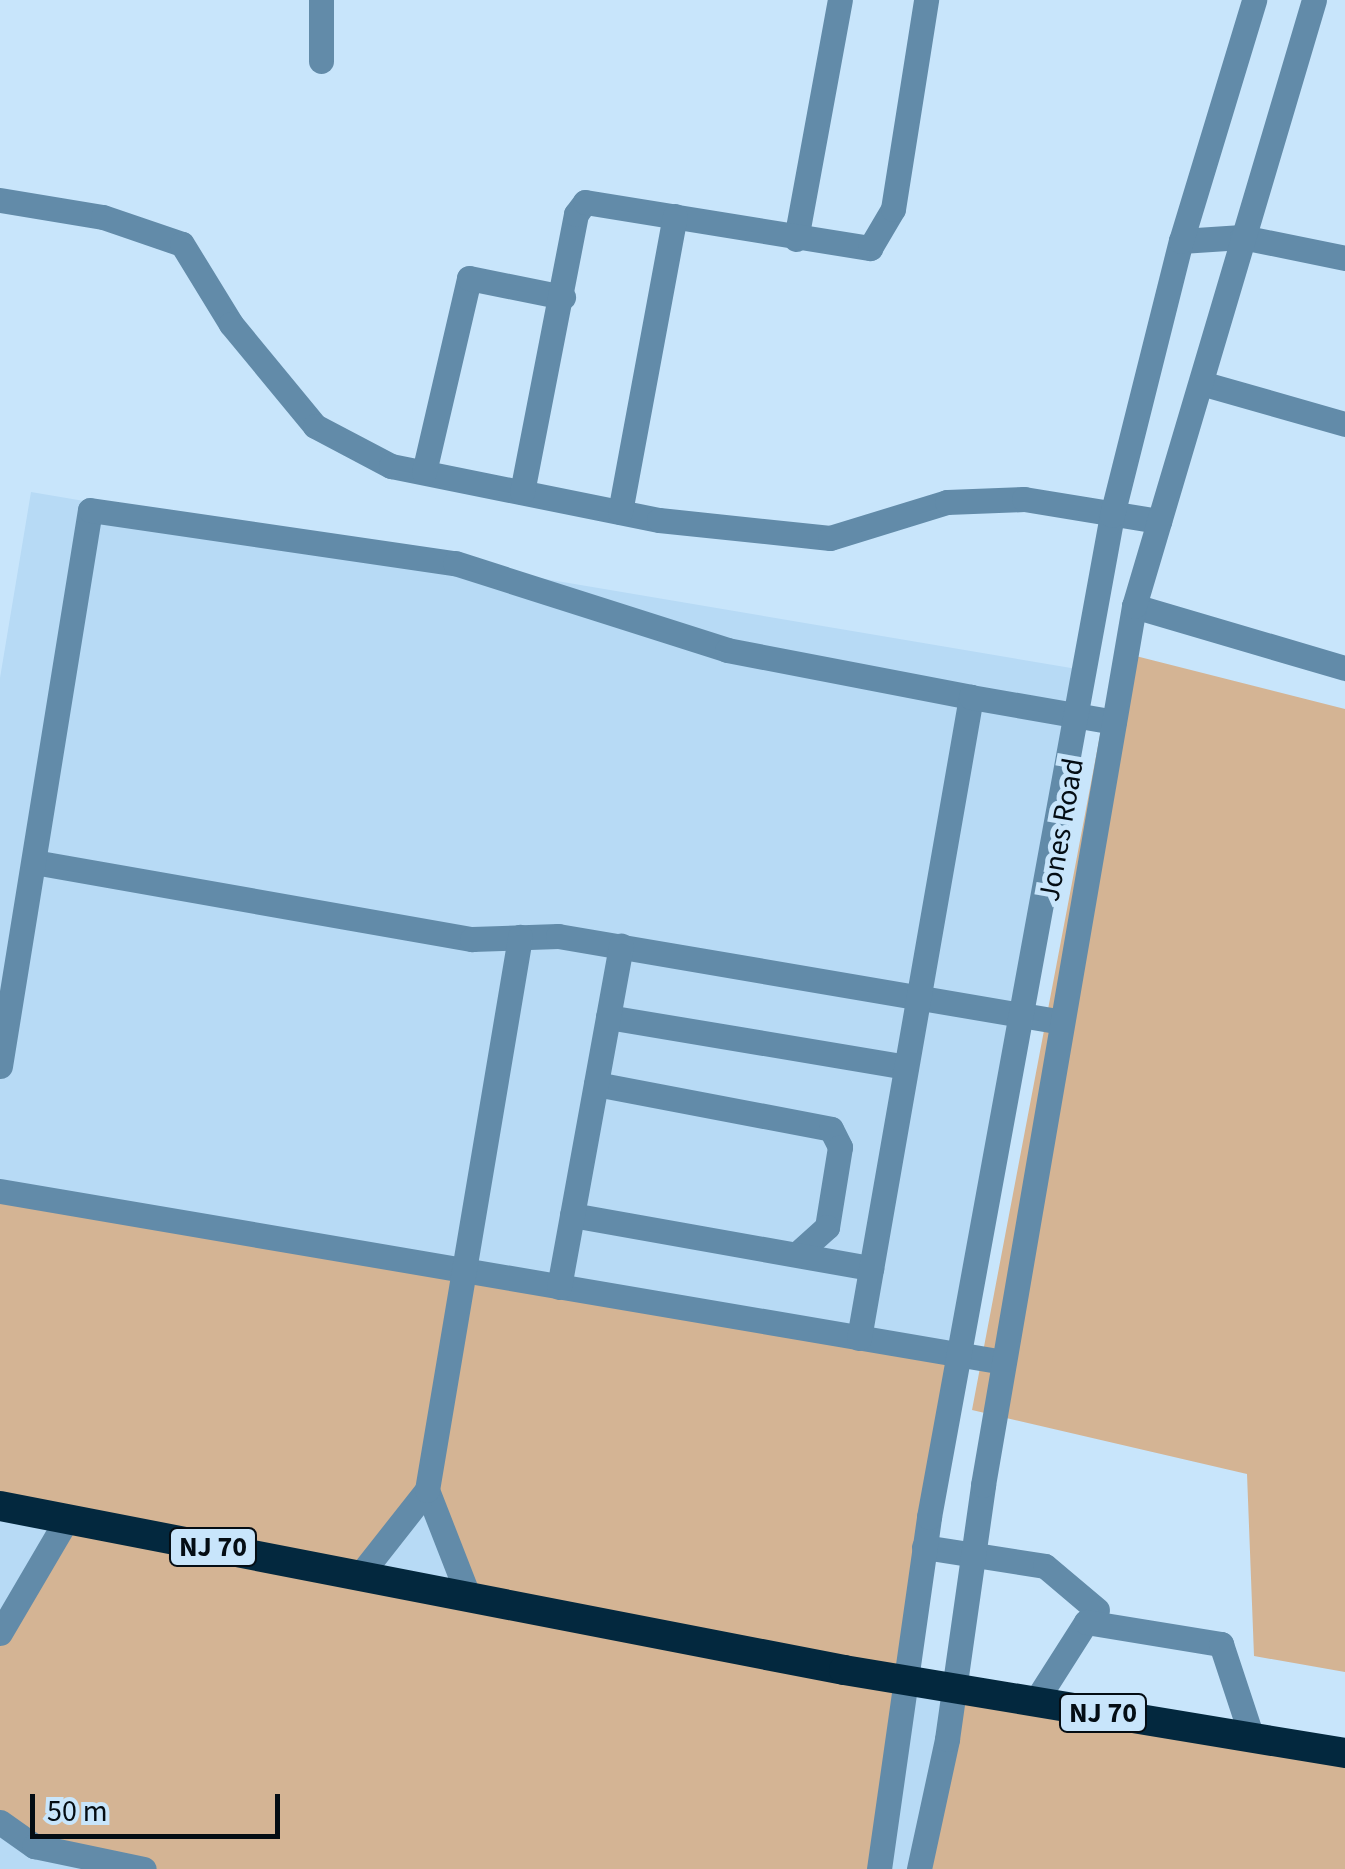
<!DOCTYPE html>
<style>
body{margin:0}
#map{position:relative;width:1345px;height:1869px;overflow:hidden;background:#c8e5fb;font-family:"Source Sans 3",sans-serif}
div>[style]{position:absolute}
.built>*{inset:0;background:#b7daf5}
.green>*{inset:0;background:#d4b494}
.minor>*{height:25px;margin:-12.5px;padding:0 12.5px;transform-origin:12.5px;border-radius:12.5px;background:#628ba9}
.highway>*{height:30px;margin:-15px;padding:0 15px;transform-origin:15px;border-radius:15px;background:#03283e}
span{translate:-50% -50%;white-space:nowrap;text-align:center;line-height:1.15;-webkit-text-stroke:10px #c8e5fb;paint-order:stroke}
.shield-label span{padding:2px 8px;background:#c8e5fb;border:2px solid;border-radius:8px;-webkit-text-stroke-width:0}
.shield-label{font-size:28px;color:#040d14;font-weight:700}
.street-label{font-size:30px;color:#040d14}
.scale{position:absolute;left:30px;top:1794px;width:250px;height:45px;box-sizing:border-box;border:5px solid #040d14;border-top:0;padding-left:12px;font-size:30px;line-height:35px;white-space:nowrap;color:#040d14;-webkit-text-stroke:8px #c8e5fb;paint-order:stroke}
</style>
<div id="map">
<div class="built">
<i style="clip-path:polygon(31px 492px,1083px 670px,902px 1678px,1345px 1869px,0 1869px,0 678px)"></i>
</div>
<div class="green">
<i style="clip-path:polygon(1116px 651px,1345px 709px,1345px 1672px,1254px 1656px,1247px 1474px,972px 1410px)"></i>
<i style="clip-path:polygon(evenodd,0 1191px,960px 1355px,879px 1869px,144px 1869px,0 1822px,0 1633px,67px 1519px,0 1506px,0 1191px,427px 1492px,467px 1595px,360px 1575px,427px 1492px)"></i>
<i style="clip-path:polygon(954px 1688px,1345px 1753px,1345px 1869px,919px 1869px)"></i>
</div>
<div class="minor">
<i style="left:321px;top:61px;width:61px;rotate:-90deg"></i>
<i style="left:0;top:200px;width:104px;rotate:9.4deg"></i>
<i style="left:103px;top:217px;width:83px;rotate:18.9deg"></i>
<i style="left:182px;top:244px;width:94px;rotate:58.5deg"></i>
<i style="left:231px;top:324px;width:132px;rotate:50.5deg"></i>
<i style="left:315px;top:426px;width:86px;rotate:27.8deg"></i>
<i style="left:391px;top:466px;width:273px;rotate:11.4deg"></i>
<i style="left:659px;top:520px;width:172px;rotate:6deg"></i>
<i style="left:830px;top:538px;width:122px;rotate:-17.1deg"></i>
<i style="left:947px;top:502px;width:77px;rotate:-2.2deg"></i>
<i style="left:1024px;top:499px;width:137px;rotate:9.3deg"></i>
<i style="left:796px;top:239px;width:243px;rotate:-79.6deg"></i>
<i style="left:1181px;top:241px;width:61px;rotate:-3.8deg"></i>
<i style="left:1242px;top:237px;width:105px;rotate:11.5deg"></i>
<i style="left:1201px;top:383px;width:150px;rotate:15.9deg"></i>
<i style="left:424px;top:472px;width:199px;rotate:-76.9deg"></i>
<i style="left:469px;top:278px;width:96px;rotate:11.4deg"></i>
<i style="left:522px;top:492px;width:283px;rotate:-79deg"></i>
<i style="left:576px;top:214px;width:15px;rotate:-53deg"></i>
<i style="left:585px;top:202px;width:289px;rotate:9.2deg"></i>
<i style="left:870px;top:248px;width:45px;rotate:-59.5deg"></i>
<i style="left:893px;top:209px;width:212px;rotate:-81deg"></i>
<i style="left:620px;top:512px;width:301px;rotate:-79.5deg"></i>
<i style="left:1134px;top:606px;width:220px;rotate:16.4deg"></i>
<i style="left:34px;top:862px;width:445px;rotate:10deg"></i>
<i style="left:472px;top:939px;width:86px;rotate:-2deg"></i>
<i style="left:558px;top:936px;width:511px;rotate:9.68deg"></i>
<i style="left:608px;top:1017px;width:302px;rotate:9.5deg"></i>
<i style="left:0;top:1066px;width:563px;rotate:-80.81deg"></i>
<i style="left:90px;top:510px;width:369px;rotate:8.3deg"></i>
<i style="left:455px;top:563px;width:286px;rotate:17.7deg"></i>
<i style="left:727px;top:650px;width:248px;rotate:10.9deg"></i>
<i style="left:596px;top:1084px;width:239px;rotate:10.8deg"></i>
<i style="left:831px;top:1129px;width:20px;rotate:63deg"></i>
<i style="left:840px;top:1147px;width:81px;rotate:99.2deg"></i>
<i style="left:827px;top:1227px;width:40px;rotate:138deg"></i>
<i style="left:0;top:1191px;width:1018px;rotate:9.67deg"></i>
<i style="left:572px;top:1215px;width:304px;rotate:10.1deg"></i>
<i style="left:559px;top:1287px;width:347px;rotate:-79.7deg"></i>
<i style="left:859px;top:1338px;width:651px;rotate:-80.09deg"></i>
<i style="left:971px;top:697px;width:145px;rotate:9.9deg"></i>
<i style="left:427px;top:1490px;width:113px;rotate:68.7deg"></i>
<i style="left:924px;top:1547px;width:122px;rotate:8.9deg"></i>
<i style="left:1045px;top:1566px;width:68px;rotate:40.2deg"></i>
<i style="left:360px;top:1575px;width:108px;rotate:-51.8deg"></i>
<i style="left:427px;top:1490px;width:561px;rotate:-80.45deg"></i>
<i style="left:0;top:1633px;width:132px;rotate:-59.6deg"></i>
<i style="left:1035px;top:1702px;width:95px;rotate:-57.5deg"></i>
<i style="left:1086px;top:1622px;width:137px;rotate:9.3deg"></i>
<i style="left:1221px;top:1644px;width:99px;rotate:71.7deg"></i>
<i style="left:0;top:1822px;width:42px;rotate:35.2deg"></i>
<i style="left:34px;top:1846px;width:112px;rotate:11.8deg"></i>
<i style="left:879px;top:1869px;width:356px;rotate:-81.9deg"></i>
<i style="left:929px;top:1517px;width:1019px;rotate:-79.65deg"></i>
<i style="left:1112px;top:515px;width:283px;rotate:-75.9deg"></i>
<i style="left:1181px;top:241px;width:252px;rotate:-73.1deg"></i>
<i style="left:919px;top:1869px;width:133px;rotate:-77.8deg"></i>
<i style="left:947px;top:1739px;width:257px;rotate:-81.9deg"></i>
<i style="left:983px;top:1485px;width:892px;rotate:-80.25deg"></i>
<i style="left:1134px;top:606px;width:632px;rotate:-73.46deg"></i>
</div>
<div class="highway">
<i style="left:0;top:1506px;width:860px;rotate:11deg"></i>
<i style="left:844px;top:1670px;width:508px;rotate:9.41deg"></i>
</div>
<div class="shield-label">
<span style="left:213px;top:1547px">NJ 70</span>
<span style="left:1103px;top:1713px">NJ 70</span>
</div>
<div class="street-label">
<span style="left:1062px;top:830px;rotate:-80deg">Jones Road</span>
</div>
<div class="scale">50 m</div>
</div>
